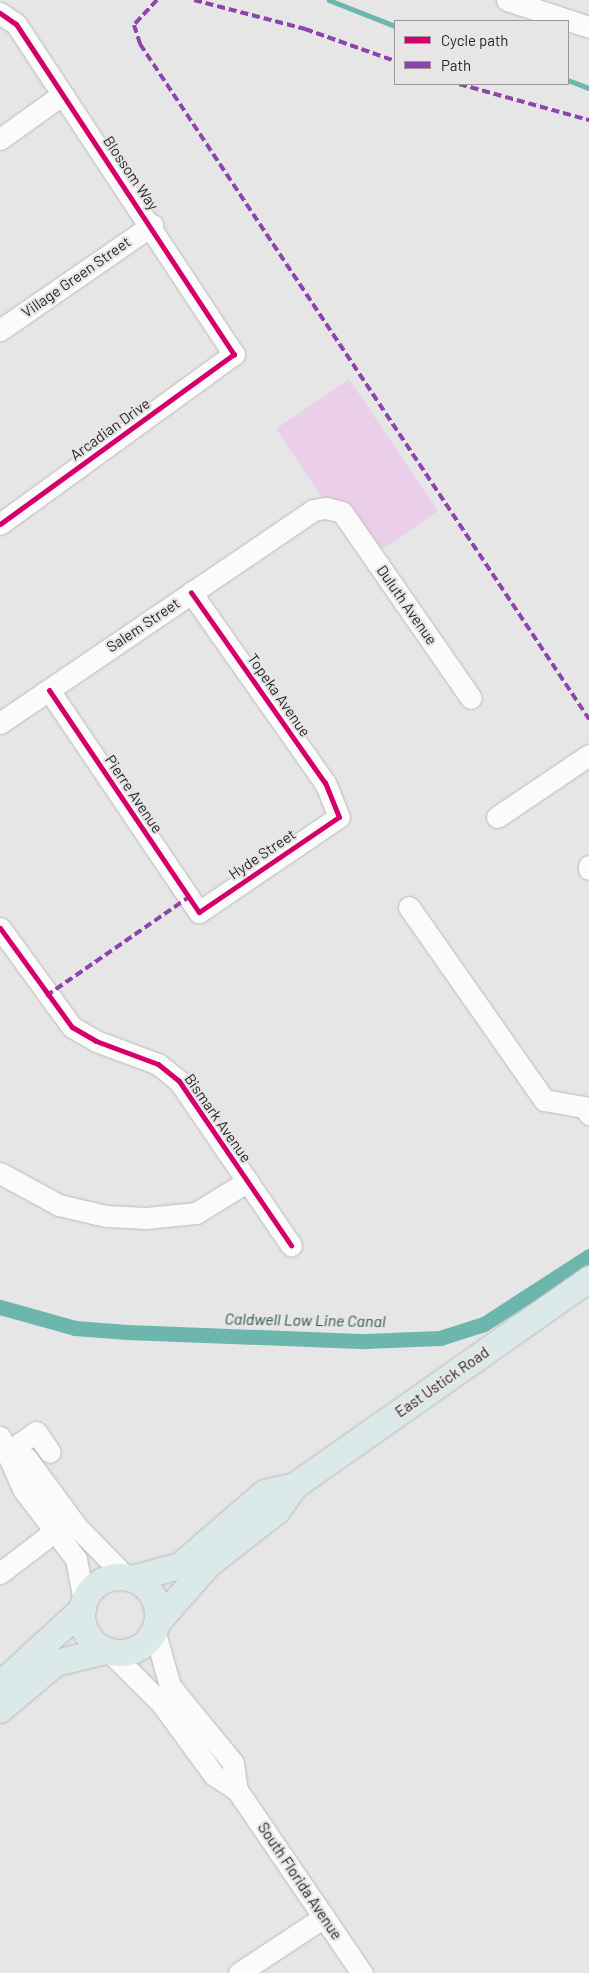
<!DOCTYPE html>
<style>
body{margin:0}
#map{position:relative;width:589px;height:1973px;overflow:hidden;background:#e7e6e7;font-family:Barlow,sans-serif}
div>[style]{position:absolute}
.green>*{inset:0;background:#ebcee9}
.stream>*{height:4.5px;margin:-2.25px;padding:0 2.25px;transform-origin:2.25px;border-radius:2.25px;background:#6cb6ad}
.canal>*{height:15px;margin:-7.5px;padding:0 7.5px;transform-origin:7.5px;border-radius:7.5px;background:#6cb6ad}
.roads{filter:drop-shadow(0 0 1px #bab9ba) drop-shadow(0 0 1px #bab9ba)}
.minor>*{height:21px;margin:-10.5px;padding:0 10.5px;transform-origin:10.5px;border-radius:10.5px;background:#fbfbfb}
.major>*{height:26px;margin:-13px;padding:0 13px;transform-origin:13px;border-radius:13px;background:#dbe9e8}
.major>.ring{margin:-13px;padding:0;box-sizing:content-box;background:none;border:26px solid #dbe9e8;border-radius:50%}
.quiet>*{height:4px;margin-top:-2px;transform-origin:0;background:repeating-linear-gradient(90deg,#8e44ad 0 8px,transparent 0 12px)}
.cycleway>*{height:5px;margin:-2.5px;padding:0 2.5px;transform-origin:2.5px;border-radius:2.5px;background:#d6006c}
span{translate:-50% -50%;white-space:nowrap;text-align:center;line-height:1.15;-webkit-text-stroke:4.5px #e8e5e7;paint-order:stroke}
.street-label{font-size:15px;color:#272526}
.water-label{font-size:16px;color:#27544d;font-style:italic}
.legend{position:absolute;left:394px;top:20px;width:175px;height:65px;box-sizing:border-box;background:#e8e5e7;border:1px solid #9b989a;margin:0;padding:6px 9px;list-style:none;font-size:15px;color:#272526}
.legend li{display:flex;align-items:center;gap:10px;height:25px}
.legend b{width:25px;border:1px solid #9b989a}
</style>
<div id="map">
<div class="green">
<i style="clip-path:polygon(349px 379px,438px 511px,380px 551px,340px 501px,321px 496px,276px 429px)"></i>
</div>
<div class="stream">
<i style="left:329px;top:0;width:71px;rotate:21.5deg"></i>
<i style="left:568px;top:80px;width:22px;rotate:21deg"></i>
</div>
<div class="canal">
<i style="left:0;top:1307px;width:78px;rotate:15.6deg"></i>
<i style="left:75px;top:1328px;width:52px;rotate:4.4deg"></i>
<i style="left:127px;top:1332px;width:239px;rotate:2.2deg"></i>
<i style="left:366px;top:1341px;width:74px;rotate:-2.3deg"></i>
<i style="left:440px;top:1338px;width:46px;rotate:-17.7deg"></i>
<i style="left:484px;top:1324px;width:125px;rotate:-32.9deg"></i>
</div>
<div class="roads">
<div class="minor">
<i style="left:507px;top:0;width:86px;rotate:18.2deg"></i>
<i style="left:0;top:13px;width:19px;rotate:35deg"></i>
<i style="left:16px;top:24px;width:396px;rotate:56.6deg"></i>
<i style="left:234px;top:354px;width:289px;rotate:144deg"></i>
<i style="left:0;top:139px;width:77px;rotate:-35.5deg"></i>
<i style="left:0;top:330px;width:185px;rotate:-34.6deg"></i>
<i style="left:49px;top:690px;width:268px;rotate:56deg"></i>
<i style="left:199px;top:912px;width:169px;rotate:-34.2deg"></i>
<i style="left:339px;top:817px;width:37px;rotate:-112deg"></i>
<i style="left:325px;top:783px;width:233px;rotate:-125.1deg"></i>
<i style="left:0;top:723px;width:379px;rotate:-34.2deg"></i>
<i style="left:313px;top:510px;width:13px;rotate:-9deg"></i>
<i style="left:326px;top:508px;width:16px;rotate:14deg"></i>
<i style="left:342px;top:512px;width:226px;rotate:55.3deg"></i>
<i style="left:497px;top:817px;width:111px;rotate:-34deg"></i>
<i style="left:589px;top:866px;width:3px;rotate:90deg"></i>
<i style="left:409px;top:907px;width:236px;rotate:55deg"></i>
<i style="left:544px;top:1100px;width:41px;rotate:9.9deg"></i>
<i style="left:584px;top:1107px;width:9px;rotate:54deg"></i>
<i style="left:0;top:928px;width:122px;rotate:54deg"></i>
<i style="left:72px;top:1027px;width:28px;rotate:30deg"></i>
<i style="left:96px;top:1041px;width:66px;rotate:20.4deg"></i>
<i style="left:158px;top:1064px;width:27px;rotate:39deg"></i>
<i style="left:179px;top:1081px;width:199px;rotate:55.7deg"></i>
<i style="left:0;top:1173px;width:67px;rotate:28.5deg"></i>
<i style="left:59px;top:1205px;width:48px;rotate:13.2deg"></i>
<i style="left:106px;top:1216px;width:40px;rotate:2.9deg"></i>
<i style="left:146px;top:1218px;width:50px;rotate:-5.7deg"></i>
<i style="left:196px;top:1213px;width:61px;rotate:-31.6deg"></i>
<i style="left:0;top:1437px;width:57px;rotate:66.1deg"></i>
<i style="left:23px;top:1489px;width:88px;rotate:52.9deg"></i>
<i style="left:76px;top:1559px;width:43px;rotate:79.2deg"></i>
<i style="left:9px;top:1451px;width:20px;rotate:24deg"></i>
<i style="left:27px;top:1459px;width:84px;rotate:53.7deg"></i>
<i style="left:77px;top:1527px;width:70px;rotate:45.6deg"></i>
<i style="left:9px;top:1451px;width:33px;rotate:-35deg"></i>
<i style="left:36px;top:1432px;width:24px;rotate:55deg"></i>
<i style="left:0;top:1573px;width:69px;rotate:-37.4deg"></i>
<i style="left:155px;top:1633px;width:55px;rotate:74.2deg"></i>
<i style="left:170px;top:1686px;width:99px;rotate:50.7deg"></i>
<i style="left:233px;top:1763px;width:27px;rotate:82deg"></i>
<i style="left:111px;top:1653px;width:72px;rotate:45deg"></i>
<i style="left:162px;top:1704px;width:88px;rotate:53.8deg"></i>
<i style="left:214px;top:1775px;width:27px;rotate:33deg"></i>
<i style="left:237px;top:1790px;width:222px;rotate:55.7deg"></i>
<i style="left:239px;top:1973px;width:102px;rotate:-33.4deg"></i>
</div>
<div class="major">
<i class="ring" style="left:82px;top:1577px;width:50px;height:50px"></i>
<i style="left:132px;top:1579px;width:50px;rotate:-15.2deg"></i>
<i style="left:180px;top:1566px;width:112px;rotate:-40.7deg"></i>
<i style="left:265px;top:1493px;width:31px;rotate:-13deg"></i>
<i style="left:158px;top:1622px;width:76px;rotate:-48.7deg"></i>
<i style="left:208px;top:1565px;width:88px;rotate:-38deg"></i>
<i style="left:277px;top:1511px;width:31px;rotate:-54deg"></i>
<i style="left:295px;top:1486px;width:360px;rotate:-35.1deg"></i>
<i style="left:0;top:1685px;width:113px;rotate:-42.5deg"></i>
<i style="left:0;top:1710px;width:73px;rotate:-40deg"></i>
<i style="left:56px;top:1663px;width:51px;rotate:-13.5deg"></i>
</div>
</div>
<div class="quiet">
<i style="left:157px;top:0;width:34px;rotate:133deg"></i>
<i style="left:134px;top:25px;width:20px;rotate:72deg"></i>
<i style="left:140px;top:44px;width:811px;rotate:56.37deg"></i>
<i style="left:194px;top:0;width:115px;rotate:14.6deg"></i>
<i style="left:305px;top:29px;width:96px;rotate:19.6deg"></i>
<i style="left:459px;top:84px;width:135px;rotate:15.5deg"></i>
<i style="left:46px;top:996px;width:174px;rotate:-34.7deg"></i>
</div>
<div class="cycleway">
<i style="left:0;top:13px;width:19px;rotate:35deg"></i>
<i style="left:16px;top:24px;width:396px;rotate:56.6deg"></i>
<i style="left:234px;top:354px;width:289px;rotate:144deg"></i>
<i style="left:49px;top:690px;width:268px;rotate:56deg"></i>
<i style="left:199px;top:912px;width:169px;rotate:-34.2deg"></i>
<i style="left:339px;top:817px;width:37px;rotate:-112deg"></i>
<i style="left:325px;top:783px;width:233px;rotate:-125.1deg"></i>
<i style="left:0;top:928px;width:122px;rotate:54deg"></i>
<i style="left:72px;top:1027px;width:28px;rotate:30deg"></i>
<i style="left:96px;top:1041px;width:66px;rotate:20.4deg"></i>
<i style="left:158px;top:1064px;width:27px;rotate:39deg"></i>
<i style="left:179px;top:1081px;width:199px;rotate:55.7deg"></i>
</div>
<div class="street-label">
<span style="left:131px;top:173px;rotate:56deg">Blossom Way</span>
<span style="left:76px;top:277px;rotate:-35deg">Village Green Street</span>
<span style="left:110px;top:429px;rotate:-36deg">Arcadian Drive</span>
<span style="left:407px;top:605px;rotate:55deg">Duluth Avenue</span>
<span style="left:143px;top:625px;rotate:-34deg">Salem Street</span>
<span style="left:279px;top:695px;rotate:55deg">Topeka Avenue</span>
<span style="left:134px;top:794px;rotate:56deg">Pierre Avenue</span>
<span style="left:262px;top:854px;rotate:-34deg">Hyde Street</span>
<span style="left:218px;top:1118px;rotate:55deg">Bismark Avenue</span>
<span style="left:442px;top:1382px;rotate:-35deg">East Ustick Road</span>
<span style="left:300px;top:1881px;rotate:56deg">South Florida Avenue</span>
</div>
<div class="water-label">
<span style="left:305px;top:1320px;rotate:1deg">Caldwell Low Line Canal</span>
</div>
<ul class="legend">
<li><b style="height:6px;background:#d6006c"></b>Cycle path</li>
<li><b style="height:6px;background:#8e44ad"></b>Path</li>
</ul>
</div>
